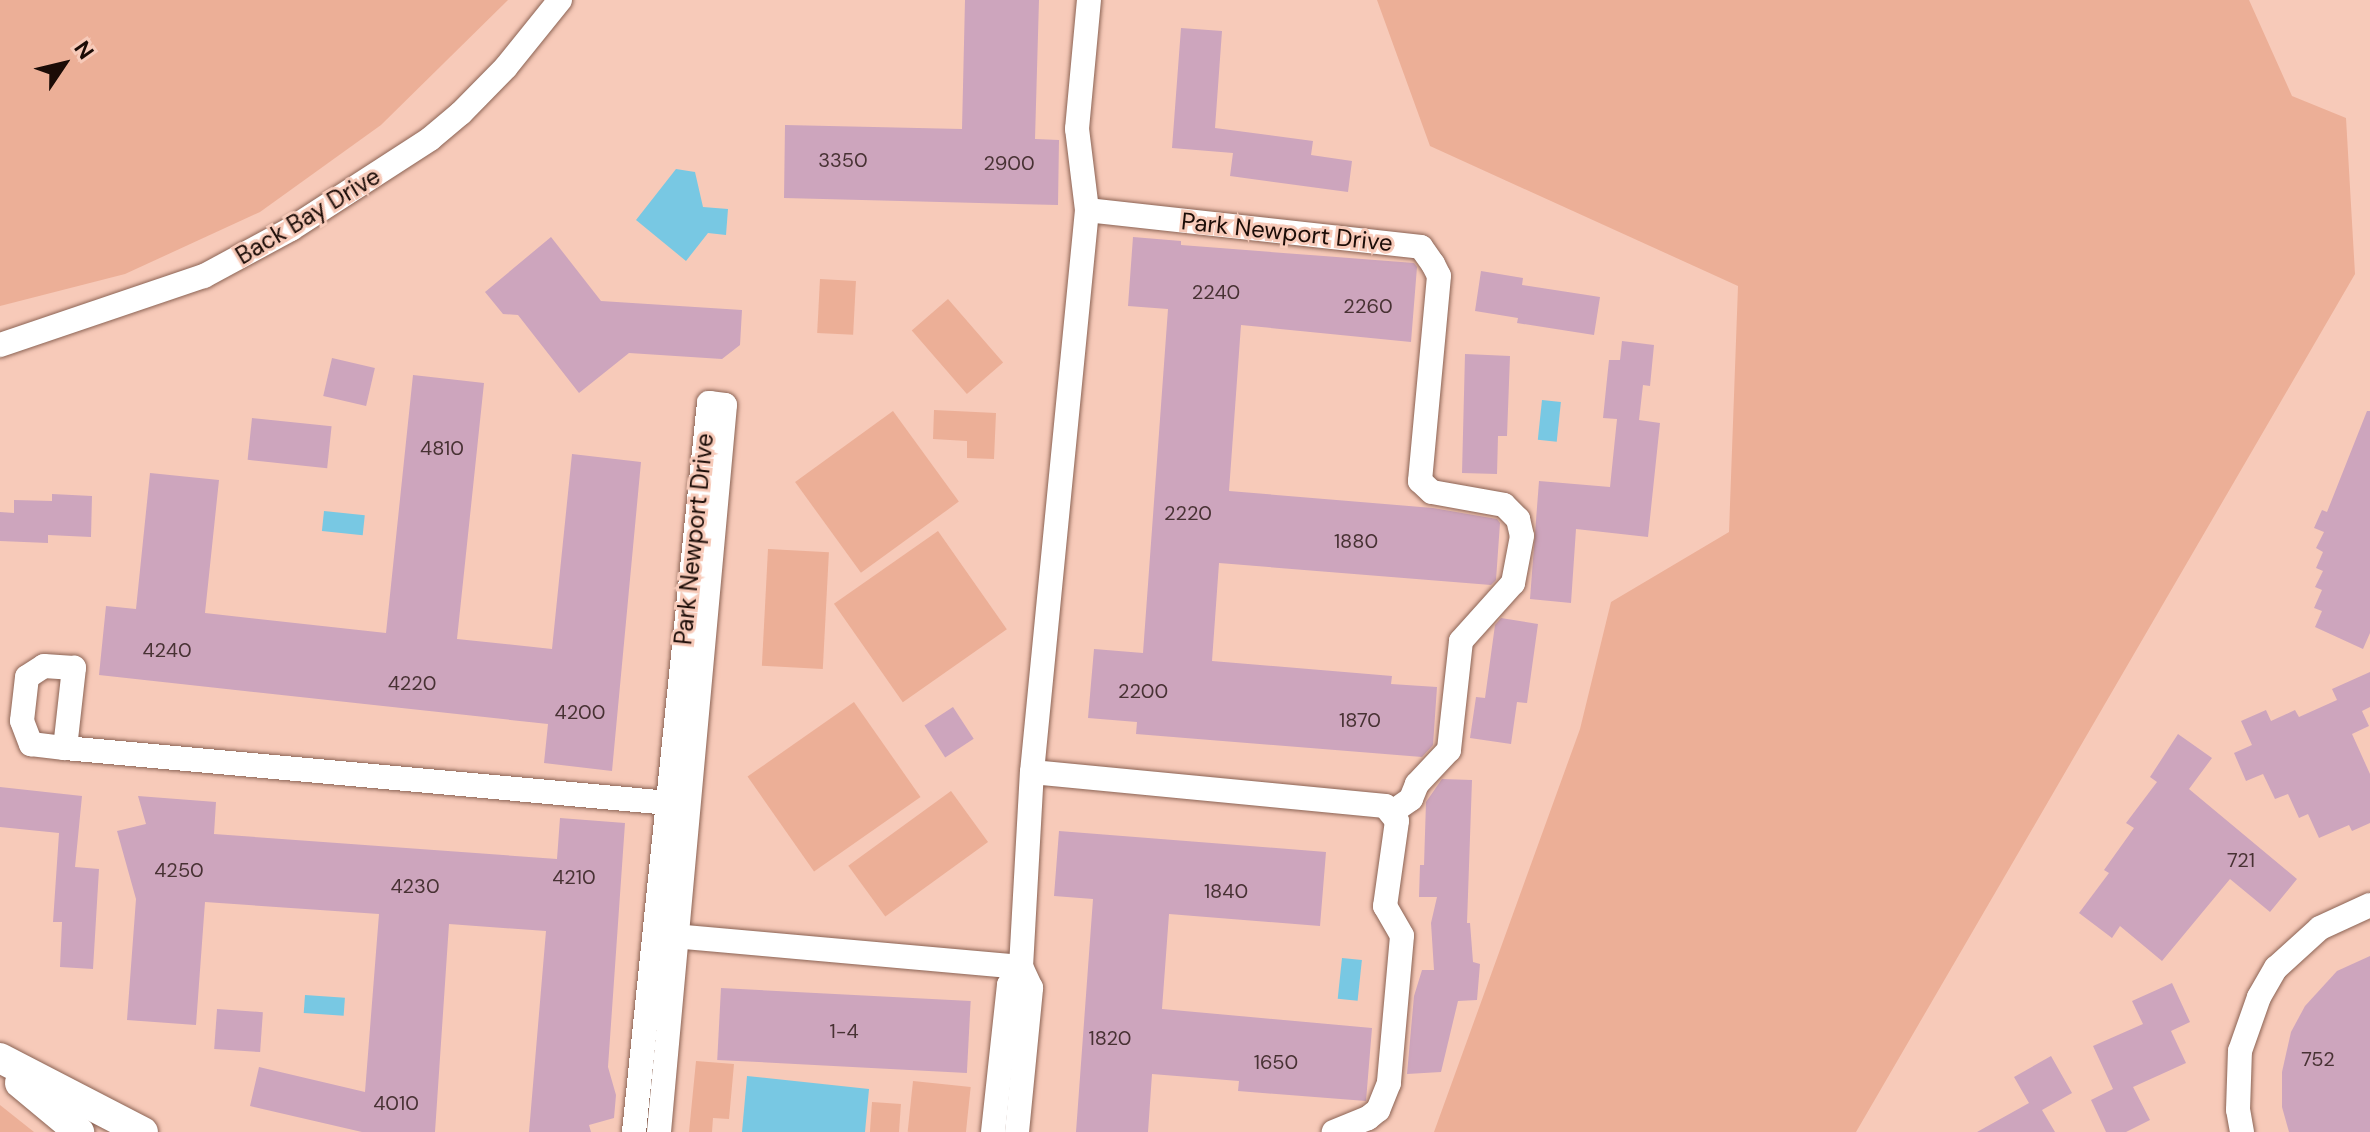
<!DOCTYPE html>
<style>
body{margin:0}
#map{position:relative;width:2370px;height:1132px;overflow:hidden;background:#f7cab9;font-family:"DM Sans",sans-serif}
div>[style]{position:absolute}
.green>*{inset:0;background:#ecaf97;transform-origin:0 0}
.water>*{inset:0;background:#78c8e3;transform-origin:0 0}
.building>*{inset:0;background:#cda5bd;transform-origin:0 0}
.roads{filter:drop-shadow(0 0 2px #8b6354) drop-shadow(0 0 2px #8b6354)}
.minor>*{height:24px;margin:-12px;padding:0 12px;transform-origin:12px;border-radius:12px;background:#fff}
.tertiary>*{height:30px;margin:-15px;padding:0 15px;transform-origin:15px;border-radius:15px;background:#fff}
span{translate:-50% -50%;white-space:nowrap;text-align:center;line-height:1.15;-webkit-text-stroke:6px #f7cab9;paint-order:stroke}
.number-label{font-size:20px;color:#483234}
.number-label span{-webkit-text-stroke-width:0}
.street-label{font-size:24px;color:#1b0c07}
.north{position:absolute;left:24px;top:24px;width:80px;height:80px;-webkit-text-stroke:6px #f7cab9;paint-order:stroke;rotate:55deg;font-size:22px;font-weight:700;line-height:32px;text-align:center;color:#1b0c07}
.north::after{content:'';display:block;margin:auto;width:28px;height:36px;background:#1b0c07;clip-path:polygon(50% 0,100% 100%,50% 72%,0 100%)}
</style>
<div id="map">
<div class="green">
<i style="clip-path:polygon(0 0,508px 0,381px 125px,260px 212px,125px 274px,0 306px)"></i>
<i style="clip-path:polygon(1377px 0,2249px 0,2292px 96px,2346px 118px,2355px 274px,1856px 1132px,1434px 1132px,1580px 729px,1611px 602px,1729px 532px,1738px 286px,1430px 146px)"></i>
<i style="left:820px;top:279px;width:36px;height:54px;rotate:3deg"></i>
<i style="left:948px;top:299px;width:84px;height:48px;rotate:49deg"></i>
<i style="clip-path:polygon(934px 410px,996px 413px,994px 459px,967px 458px,967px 441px,933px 439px)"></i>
<i style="left:893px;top:411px;width:112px;height:121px;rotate:54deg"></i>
<i style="left:938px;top:531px;width:120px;height:127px;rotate:55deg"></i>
<i style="left:768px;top:549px;width:61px;height:117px;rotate:3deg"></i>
<i style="left:854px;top:702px;width:116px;height:130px;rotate:55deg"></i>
<i style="left:951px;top:791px;width:63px;height:127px;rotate:54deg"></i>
<i style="clip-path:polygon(696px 1061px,734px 1064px,729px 1119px,713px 1118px,712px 1132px,689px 1132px)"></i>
<i style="left:913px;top:1081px;width:58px;height:51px;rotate:6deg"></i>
<i style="left:872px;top:1102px;width:29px;height:30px;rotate:4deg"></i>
<i style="clip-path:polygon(0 1105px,34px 1132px,0 1132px)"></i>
</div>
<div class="water">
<i style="clip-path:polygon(676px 169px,695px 172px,703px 207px,728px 209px,726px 235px,708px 233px,686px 261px,636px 220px)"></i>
<i style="left:1542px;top:400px;width:19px;height:40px;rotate:6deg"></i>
<i style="left:324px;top:511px;width:41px;height:20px;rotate:6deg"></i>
<i style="left:1342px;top:958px;width:20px;height:41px;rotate:6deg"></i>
<i style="left:305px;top:995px;width:40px;height:18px;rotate:4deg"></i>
<i style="clip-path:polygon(747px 1076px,869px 1089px,865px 1132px,742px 1132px)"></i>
</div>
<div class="building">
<i style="clip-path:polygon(965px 0,1039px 0,1035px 139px,1059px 140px,1058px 205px,784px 198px,785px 125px,962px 129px)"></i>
<i style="clip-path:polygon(1181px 28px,1222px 31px,1215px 128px,1313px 141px,1311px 155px,1352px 161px,1348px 192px,1230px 176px,1233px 153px,1172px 148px)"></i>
<i style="clip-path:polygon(551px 237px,601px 301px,742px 310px,740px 345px,722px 359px,629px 353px,579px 393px,518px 315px,503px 314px,485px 292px)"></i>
<i style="clip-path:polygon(1133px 237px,1181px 241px,1181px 245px,1414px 263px,1417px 267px,1411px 342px,1241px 325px,1229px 491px,1433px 508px,1497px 519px,1500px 523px,1496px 580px,1491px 585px,1219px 563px,1212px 661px,1392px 676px,1391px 684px,1437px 687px,1433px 745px,1422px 757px,1136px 734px,1137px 722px,1088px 718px,1094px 649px,1143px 653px,1168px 309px,1128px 306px)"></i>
<i style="clip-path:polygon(1481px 271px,1523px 278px,1522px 285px,1600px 297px,1594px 335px,1517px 323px,1518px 318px,1475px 311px)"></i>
<i style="clip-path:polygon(1622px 341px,1654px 345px,1650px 386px,1643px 385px,1639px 420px,1660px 423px,1648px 537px,1576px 529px,1571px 603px,1530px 599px,1539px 481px,1610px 487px,1617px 419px,1603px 418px,1609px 360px,1620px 360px)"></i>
<i style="clip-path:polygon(1465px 354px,1510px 356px,1507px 436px,1498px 436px,1497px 474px,1462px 473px)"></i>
<i style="left:332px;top:358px;width:44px;height:39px;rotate:13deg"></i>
<i style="clip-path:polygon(413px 375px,484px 383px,457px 639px,552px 649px,572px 454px,641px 462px,612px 771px,544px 763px,548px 724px,99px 675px,106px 606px,136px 609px,150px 473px,219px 480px,205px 613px,386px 633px)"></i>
<i style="clip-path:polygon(2367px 411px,2370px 411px,2370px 633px,2363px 649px,2315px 627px,2322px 611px,2314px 608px,2322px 590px,2315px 587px,2323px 571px,2316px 568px,2323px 552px,2316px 548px,2324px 532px,2314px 528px,2322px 510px,2327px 512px)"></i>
<i style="left:252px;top:418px;width:80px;height:42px;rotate:6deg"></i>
<i style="clip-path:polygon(52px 494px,92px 496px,91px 537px,48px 535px,48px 543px,0 541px,0 512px,14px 513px,14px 500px,52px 501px)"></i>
<i style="clip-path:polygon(1501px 618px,1538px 624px,1527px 703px,1517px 702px,1511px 744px,1470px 738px,1476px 697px,1485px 698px,1495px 625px)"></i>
<i style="clip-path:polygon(2370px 672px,2370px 707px,2362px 711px,2369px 726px,2352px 734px,2370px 774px,2370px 823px,2352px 831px,2349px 825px,2319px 838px,2308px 814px,2299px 818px,2288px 794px,2275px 799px,2263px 774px,2246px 781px,2234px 753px,2252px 745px,2241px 721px,2266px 710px,2271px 721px,2295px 710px,2299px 717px,2337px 700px,2332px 689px)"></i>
<i style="left:953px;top:707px;width:38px;height:34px;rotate:57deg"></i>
<i style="clip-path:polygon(2178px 734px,2212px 758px,2189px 789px,2297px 879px,2270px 912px,2230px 879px,2162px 961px,2120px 926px,2112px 938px,2079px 913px,2109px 873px,2104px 870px,2134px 828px,2126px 823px,2157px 782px,2150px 777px)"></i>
<i style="clip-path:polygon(1442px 779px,1472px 780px,1467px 923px,1470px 923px,1473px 962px,1480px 964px,1477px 1000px,1458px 1001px,1441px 1072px,1407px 1074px,1414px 996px,1422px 970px,1434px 970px,1431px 923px,1437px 897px,1419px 897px,1420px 865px,1424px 865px,1426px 802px)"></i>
<i style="clip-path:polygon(0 787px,82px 796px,75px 867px,99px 869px,93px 969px,60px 967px,62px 922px,53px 922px,59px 833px,0 827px)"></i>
<i style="clip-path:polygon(138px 796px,216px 802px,214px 834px,557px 859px,560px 818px,625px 823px,608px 1067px,616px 1095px,614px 1118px,589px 1125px,591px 1132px,529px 1132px,546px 931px,449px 924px,435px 1132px,362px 1132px,250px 1106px,259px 1067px,365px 1092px,379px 914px,205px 902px,196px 1025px,127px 1020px,136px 899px,117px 831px,146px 824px)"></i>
<i style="clip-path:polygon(1059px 831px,1326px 852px,1320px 926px,1169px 914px,1162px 1009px,1372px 1028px,1366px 1101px,1238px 1091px,1239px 1081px,1152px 1074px,1148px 1132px,1076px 1132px,1093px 899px,1054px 896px)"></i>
<i style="clip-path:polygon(2370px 956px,2370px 1132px,2289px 1132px,2282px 1107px,2282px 1072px,2291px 1032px,2305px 1006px,2337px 971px)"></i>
<i style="clip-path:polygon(2172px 983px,2190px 1022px,2171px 1031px,2186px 1063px,2133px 1087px,2150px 1120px,2126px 1132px,2106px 1132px,2091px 1100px,2113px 1089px,2093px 1046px,2143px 1024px,2132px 1001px)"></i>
<i style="left:721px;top:988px;width:250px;height:72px;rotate:3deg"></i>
<i style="left:217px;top:1009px;width:46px;height:40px;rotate:4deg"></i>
<i style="clip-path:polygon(2051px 1056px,2072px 1093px,2042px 1110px,2055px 1132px,1977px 1132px,2029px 1103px,2014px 1077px)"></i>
</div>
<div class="roads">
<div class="minor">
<i style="left:1087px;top:210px;width:336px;rotate:6.3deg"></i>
<i style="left:1421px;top:247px;width:21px;rotate:55deg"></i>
<i style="left:1433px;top:264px;width:13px;rotate:63deg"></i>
<i style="left:1439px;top:276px;width:206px;rotate:95.3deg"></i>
<i style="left:1420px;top:481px;width:16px;rotate:43deg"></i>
<i style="left:1432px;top:492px;width:73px;rotate:10.2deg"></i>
<i style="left:1504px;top:505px;width:20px;rotate:45deg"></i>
<i style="left:1518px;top:519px;width:17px;rotate:77deg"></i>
<i style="left:1522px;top:536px;width:48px;rotate:100.8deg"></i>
<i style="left:1513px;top:583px;width:78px;rotate:131.9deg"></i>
<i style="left:1461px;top:641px;width:110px;rotate:96.3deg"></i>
<i style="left:1449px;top:750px;width:47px;rotate:133.3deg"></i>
<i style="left:1417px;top:784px;width:16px;rotate:112deg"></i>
<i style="left:1411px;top:799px;width:24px;rotate:145deg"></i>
<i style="left:0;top:345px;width:215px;rotate:-18.7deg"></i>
<i style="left:204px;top:276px;width:99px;rotate:-28.4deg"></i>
<i style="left:291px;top:229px;width:166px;rotate:-32.9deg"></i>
<i style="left:430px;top:139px;width:40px;rotate:-40deg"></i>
<i style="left:461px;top:113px;width:64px;rotate:-45.6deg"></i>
<i style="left:506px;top:67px;width:86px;rotate:-51.1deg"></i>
<i style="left:65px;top:748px;width:81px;rotate:-83.6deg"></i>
<i style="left:74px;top:668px;width:30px;rotate:-176deg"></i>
<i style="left:44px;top:666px;width:20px;rotate:147deg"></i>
<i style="left:27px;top:677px;width:44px;rotate:96.5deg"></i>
<i style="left:22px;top:721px;width:25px;rotate:69deg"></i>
<i style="left:31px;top:744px;width:34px;rotate:7deg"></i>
<i style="left:65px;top:748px;width:618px;rotate:5.2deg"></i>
<i style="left:1032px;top:772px;width:355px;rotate:5.5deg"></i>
<i style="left:1385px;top:806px;width:19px;rotate:51deg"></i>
<i style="left:1397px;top:821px;width:86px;rotate:98deg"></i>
<i style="left:1385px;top:906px;width:34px;rotate:60deg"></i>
<i style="left:1402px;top:936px;width:148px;rotate:95.1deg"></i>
<i style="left:1389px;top:1083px;width:29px;rotate:112deg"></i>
<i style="left:1378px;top:1110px;width:13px;rotate:141deg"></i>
<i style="left:1368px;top:1118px;width:37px;rotate:158deg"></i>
<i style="left:663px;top:935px;width:359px;rotate:5.1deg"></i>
<i style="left:634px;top:1132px;width:733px;rotate:-84.13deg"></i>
<i style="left:709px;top:403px;width:16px;rotate:7deg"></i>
<i style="left:725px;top:405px;width:730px;rotate:95.19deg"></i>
<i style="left:993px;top:1132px;width:148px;rotate:-83.8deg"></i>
<i style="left:1009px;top:985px;width:22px;rotate:-56deg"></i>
<i style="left:1021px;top:967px;width:195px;rotate:-86.8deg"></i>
<i style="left:1032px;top:772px;width:565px;rotate:-84.41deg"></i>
<i style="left:1087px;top:210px;width:82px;rotate:-97deg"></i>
<i style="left:1077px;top:129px;width:130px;rotate:-84.7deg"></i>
<i style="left:1017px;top:1132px;width:145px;rotate:-84.4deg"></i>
<i style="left:1031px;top:988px;width:23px;rotate:-115deg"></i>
<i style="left:2242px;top:1132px;width:22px;rotate:-100deg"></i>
<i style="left:2238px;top:1110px;width:59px;rotate:-88.1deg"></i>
<i style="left:2240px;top:1051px;width:57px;rotate:-70.6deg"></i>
<i style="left:2259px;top:997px;width:34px;rotate:-60deg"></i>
<i style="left:2276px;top:968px;width:59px;rotate:-42.3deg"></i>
<i style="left:2320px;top:928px;width:55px;rotate:-24.7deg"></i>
</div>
<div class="tertiary">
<i style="left:0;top:1058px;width:161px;rotate:27.4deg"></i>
<i style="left:20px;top:1083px;width:77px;rotate:39.7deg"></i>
</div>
</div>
<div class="number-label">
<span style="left:843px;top:160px">3350</span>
<span style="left:1009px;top:163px">2900</span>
<span style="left:1216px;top:292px">2240</span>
<span style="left:1368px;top:306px">2260</span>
<span style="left:442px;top:448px">4810</span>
<span style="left:1188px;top:513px">2220</span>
<span style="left:1356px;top:541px">1880</span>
<span style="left:167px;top:650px">4240</span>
<span style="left:412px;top:683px">4220</span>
<span style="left:1143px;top:691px">2200</span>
<span style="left:580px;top:712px">4200</span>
<span style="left:1360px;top:720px">1870</span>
<span style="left:2241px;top:860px">721</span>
<span style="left:179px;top:870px">4250</span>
<span style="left:574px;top:877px">4210</span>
<span style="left:415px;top:886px">4230</span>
<span style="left:1226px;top:891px">1840</span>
<span style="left:844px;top:1031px">1-4</span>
<span style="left:1110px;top:1038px">1820</span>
<span style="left:2318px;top:1059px">752</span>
<span style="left:1276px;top:1062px">1650</span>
<span style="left:396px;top:1103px">4010</span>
</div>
<div class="street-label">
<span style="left:308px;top:216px;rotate:-31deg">Back Bay Drive</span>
<span style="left:1287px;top:232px;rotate:6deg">Park Newport Drive</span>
<span style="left:694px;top:539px;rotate:-84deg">Park Newport Drive</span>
</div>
<div class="north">N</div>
</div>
